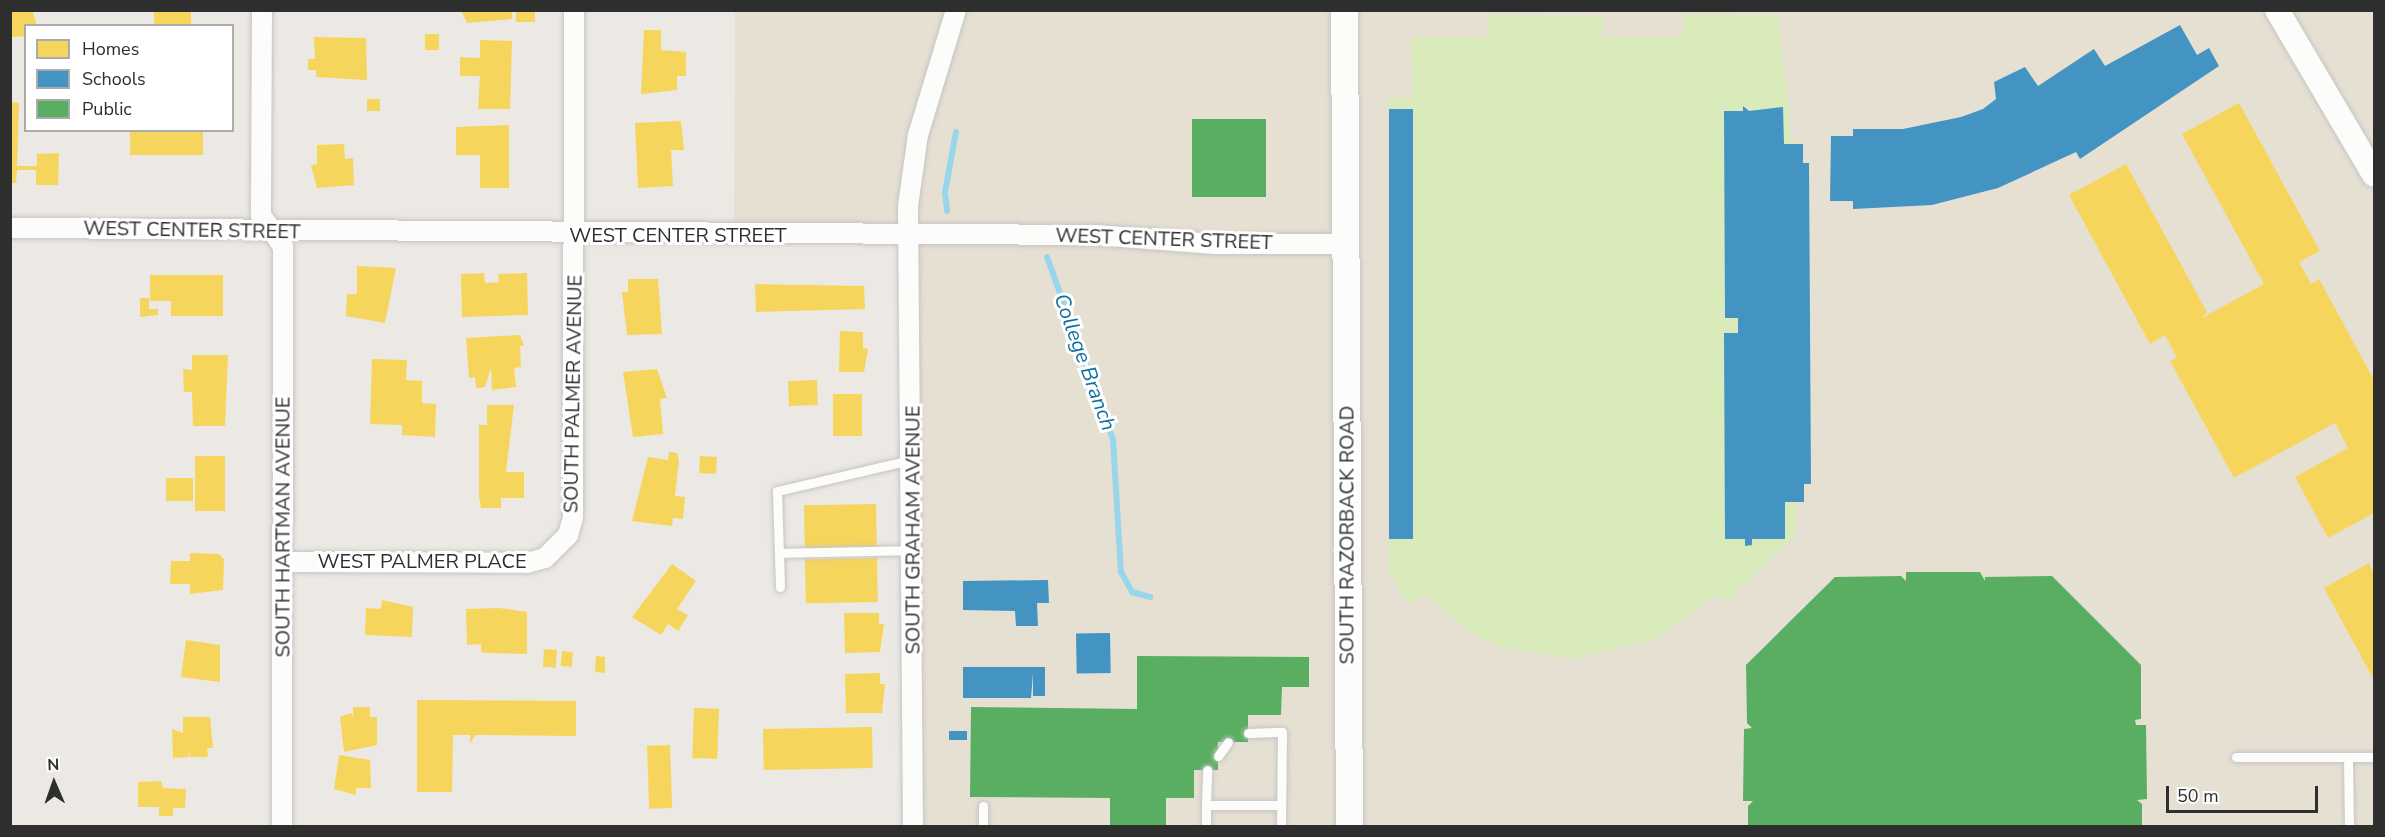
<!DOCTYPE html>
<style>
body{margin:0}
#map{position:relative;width:2385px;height:837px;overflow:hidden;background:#ece8e4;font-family:"Nunito Sans",sans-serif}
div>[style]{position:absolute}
.education>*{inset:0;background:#e6e0d3}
.pitch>*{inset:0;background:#d9eabb}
.homes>*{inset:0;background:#f6d55c;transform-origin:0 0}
.schools>*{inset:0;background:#4393c3;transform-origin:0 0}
.public>*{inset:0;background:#5aae61;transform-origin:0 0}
.stream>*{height:6px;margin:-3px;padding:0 3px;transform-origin:3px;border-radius:3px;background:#99d6ec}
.roads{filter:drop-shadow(0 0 2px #c5c4c5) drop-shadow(0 0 2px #c5c4c5)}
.service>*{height:9px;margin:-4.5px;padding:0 4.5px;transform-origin:4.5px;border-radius:4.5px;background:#fcfcfb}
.minor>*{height:20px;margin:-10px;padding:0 10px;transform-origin:10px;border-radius:10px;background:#fcfcfb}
.tertiary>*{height:24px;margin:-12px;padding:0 12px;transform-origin:12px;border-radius:12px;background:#fcfcfb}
.secondary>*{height:27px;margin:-13.5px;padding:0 13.5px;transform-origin:13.5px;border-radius:13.5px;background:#fcfcfb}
span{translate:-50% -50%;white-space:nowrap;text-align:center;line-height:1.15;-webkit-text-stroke:6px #fff;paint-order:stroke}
.street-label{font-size:20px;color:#2e2e2e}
.water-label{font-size:21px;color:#0d6fa3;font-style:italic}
.frame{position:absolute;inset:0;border:12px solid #2e2e2e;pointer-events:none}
.legend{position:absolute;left:24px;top:24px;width:210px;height:108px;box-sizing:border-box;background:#fff;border:2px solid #ababab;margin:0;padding:8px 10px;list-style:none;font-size:18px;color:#2e2e2e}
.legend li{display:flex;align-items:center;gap:12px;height:30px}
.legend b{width:30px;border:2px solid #ababab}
.north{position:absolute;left:24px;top:753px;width:60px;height:60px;-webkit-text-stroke:4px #fff;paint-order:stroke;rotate:358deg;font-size:16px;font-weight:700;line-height:24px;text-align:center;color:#2e2e2e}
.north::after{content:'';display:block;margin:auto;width:21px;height:27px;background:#2e2e2e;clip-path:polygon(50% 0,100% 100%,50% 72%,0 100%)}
.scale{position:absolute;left:2166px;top:786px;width:152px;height:27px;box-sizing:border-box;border:3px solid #2e2e2e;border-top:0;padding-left:8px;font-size:18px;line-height:21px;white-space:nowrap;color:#2e2e2e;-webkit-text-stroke:4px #fff;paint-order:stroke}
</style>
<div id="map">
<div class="education">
<i style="clip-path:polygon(735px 11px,2374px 11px,2374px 826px,913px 826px,910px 234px,734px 237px)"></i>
</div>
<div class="pitch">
<i style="clip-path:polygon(1684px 14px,1778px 15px,1792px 140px,1803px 144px,1803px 163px,1809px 163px,1811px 484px,1804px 484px,1804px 502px,1796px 502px,1795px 536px,1727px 601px,1715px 595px,1658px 638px,1572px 659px,1503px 648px,1468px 631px,1425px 594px,1412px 603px,1398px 590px,1397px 579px,1389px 580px,1389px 97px,1412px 98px,1411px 37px,1487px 38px,1487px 15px,1602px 16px,1603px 38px,1683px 37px)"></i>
</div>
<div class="homes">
<i style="clip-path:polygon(10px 10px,32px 10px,37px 26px,26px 26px,26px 36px,10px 37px)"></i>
<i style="left:154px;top:10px;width:37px;height:16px"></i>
<i style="clip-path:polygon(461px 10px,512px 10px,512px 19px,467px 23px)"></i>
<i style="left:516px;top:10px;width:19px;height:12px"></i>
<i style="clip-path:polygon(644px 30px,661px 30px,661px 50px,686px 52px,686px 76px,677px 76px,677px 90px,641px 94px)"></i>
<i style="left:425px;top:34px;width:14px;height:16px"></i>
<i style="clip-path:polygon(314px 37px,366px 38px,367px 80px,316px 77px,316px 70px,308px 70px,308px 59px,315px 59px)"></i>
<i style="clip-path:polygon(480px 40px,512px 41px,510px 109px,478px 109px,480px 76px,460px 76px,460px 57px,480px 58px)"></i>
<i style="left:380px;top:99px;width:12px;height:13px;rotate:90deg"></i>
<i style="clip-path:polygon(10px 102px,19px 103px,17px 166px,37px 166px,37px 154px,59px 153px,58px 185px,36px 185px,36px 170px,17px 170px,16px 183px,10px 183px)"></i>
<i style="clip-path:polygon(2239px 103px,2320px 251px,2299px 262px,2311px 284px,2319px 279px,2374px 380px,2374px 513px,2328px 538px,2295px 477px,2348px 448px,2335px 423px,2234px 478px,2170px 361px,2177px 358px,2165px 335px,2150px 344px,2069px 195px,2126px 164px,2207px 312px,2202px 318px,2264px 284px,2182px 134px)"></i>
<i style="clip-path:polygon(681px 121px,684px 150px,671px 150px,673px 186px,638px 188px,635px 123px)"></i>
<i style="clip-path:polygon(509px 125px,509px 188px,480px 188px,480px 155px,456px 155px,456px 127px)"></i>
<i style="left:130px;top:130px;width:73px;height:25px"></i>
<i style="clip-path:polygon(344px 144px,345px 159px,353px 158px,354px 185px,317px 188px,311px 165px,317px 164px,317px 145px)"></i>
<i style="clip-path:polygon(357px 266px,396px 268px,385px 323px,346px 316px,347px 294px,357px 294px)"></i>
<i style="clip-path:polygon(484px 273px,485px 283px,499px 282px,498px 274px,527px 273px,528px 315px,462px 317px,461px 274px)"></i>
<i style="clip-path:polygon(150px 275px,223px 275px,223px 316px,171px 316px,171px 301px,150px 301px)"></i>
<i style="clip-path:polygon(628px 279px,658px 279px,662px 334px,627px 335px,622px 292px,628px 292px)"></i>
<i style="clip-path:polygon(755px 284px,864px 286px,865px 309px,756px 312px)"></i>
<i style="clip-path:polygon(140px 298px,149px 298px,149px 309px,158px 309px,158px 315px,140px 317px)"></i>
<i style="clip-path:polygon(840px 331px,863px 332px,863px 348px,868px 349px,864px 372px,839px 372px)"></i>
<i style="clip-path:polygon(520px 335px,524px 346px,520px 346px,521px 367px,514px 368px,516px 387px,492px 390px,491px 368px,485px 387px,476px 388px,475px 377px,469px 378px,466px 338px)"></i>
<i style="clip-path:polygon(192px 355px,228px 355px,225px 426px,193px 426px,192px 392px,184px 392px,183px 369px,192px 370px)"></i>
<i style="clip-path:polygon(372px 359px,407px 360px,406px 380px,422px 381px,422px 403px,436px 404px,435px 437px,402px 435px,402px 425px,370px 424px)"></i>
<i style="clip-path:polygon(657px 369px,667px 398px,660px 399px,663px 434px,633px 437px,623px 372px)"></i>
<i style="left:817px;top:380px;width:25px;height:29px;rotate:88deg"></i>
<i style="left:833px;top:394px;width:29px;height:42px"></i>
<i style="clip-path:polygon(487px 405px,514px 405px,506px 472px,524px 472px,524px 498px,501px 498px,501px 508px,481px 508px,479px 497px,479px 425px,487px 425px)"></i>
<i style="clip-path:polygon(669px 452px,677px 453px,679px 461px,675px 496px,685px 497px,683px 519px,673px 518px,672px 526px,632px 521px,648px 457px,668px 460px)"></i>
<i style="left:195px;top:456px;width:30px;height:55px"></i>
<i style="left:700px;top:456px;width:17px;height:17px;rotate:3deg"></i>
<i style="left:166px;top:478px;width:27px;height:23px"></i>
<i style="left:876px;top:504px;width:43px;height:72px;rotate:89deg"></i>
<i style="clip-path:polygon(190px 553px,219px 554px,224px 559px,223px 590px,190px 594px,190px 584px,170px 584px,171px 561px,190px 561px)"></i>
<i style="left:877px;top:558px;width:44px;height:72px;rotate:89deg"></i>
<i style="clip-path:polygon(2369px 563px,2374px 574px,2374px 680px,2324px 588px)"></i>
<i style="clip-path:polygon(672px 564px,696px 581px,677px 609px,688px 615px,678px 631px,668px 624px,661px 635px,632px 617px)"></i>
<i style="clip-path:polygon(382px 600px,413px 607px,412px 637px,365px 635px,366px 608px,381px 609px)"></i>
<i style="clip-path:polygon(499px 608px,527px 612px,527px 654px,488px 653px,481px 652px,481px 644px,467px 645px,466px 609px)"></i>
<i style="clip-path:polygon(844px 613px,879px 613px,879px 624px,884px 624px,880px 652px,845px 653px)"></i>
<i style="clip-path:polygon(186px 640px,220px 645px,220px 682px,181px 677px)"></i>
<i style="left:544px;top:649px;width:13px;height:18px;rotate:4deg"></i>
<i style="left:562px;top:651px;width:11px;height:15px;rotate:5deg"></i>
<i style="clip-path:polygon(596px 656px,605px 657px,605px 673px,595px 672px)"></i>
<i style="clip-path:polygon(880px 673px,880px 684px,885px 684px,882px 713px,846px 713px,845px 674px)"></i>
<i style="clip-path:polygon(417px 700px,576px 701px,576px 736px,475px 735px,470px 744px,470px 735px,453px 735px,452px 792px,417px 792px)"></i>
<i style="clip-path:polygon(353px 707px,370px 707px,370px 717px,377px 717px,377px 745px,344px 752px,340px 717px,351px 713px,353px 717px)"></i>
<i style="left:694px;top:708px;width:25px;height:50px;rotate:2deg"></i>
<i style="clip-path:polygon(183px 717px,210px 717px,213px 748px,207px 748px,208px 757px,190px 757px,190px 748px,189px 757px,173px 758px,172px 729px,183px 733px)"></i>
<i style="left:872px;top:727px;width:41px;height:109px;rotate:89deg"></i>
<i style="left:670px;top:745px;width:63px;height:23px;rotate:88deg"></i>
<i style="clip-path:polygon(339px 755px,370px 760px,371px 788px,356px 788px,356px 795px,334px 789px)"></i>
<i style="clip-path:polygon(161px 781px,163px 788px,186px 789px,185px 808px,173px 808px,173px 816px,159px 816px,159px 807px,138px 807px,138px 782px)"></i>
</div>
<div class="schools">
<i style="clip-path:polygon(2180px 25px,2197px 55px,2209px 48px,2219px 66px,2080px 159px,2076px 152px,1998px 188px,1932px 205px,1853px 209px,1853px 201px,1830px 201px,1831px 136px,1853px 136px,1853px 129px,1903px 129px,1961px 117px,1983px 109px,1996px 99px,1994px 82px,2025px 67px,2038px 86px,2094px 49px,2105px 66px)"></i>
<i style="clip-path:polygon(1743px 106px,1749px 111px,1783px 107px,1784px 144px,1803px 144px,1803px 163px,1809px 163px,1811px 484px,1804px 484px,1804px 502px,1785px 502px,1785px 539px,1752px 539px,1752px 545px,1745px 546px,1745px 539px,1725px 539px,1724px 333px,1738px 333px,1738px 318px,1725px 318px,1724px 111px,1743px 111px)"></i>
<i style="left:1389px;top:109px;width:24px;height:430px"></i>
<i style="clip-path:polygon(1048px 580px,1049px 603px,1037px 603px,1038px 626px,1016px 626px,1015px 611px,963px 610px,963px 581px)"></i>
<i style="left:1110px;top:633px;width:40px;height:34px;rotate:89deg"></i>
<i style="clip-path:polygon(963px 667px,1045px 667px,1045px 696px,1033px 696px,1033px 673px,1031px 698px,963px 698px)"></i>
<i style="left:949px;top:731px;width:18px;height:9px"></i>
</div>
<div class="public">
<i style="left:1192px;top:119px;width:74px;height:78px"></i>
<i style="clip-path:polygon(1906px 572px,1980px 572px,1985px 581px,1985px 577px,2052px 576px,2141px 665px,2141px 719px,2135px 720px,2136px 725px,2146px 725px,2147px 799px,2137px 800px,2142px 804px,2142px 826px,1748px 826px,1748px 806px,1753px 801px,1743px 801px,1744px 729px,1752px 728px,1747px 723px,1746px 665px,1835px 577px,1901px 576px,1906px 581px)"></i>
<i style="clip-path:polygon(1137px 656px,1309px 657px,1309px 687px,1282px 687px,1281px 715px,1248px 715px,1248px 742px,1218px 742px,1218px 770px,1194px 770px,1194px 798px,1166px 798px,1166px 826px,1110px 826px,1110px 798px,970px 797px,971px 707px,1137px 709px)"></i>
</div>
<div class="stream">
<i style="left:947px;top:211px;width:19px;rotate:-96deg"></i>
<i style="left:945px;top:192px;width:61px;rotate:-79.6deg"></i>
<i style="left:1047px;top:257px;width:194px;rotate:70.1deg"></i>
<i style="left:1113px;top:439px;width:133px;rotate:86.6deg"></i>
<i style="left:1121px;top:572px;width:23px;rotate:61deg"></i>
<i style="left:1132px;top:592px;width:19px;rotate:16deg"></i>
</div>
<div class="roads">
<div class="service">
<i style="left:779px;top:553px;width:133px;rotate:-1.3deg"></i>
<i style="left:780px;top:587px;width:96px;rotate:-91.8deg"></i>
<i style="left:777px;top:491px;width:137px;rotate:-13.1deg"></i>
<i style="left:1248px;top:733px;width:34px;rotate:-2deg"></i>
<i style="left:1282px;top:732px;width:94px;rotate:90.6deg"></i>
<i style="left:1218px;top:756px;width:17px;rotate:-54deg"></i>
<i style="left:2236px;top:757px;width:112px"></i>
<i style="left:2348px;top:757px;width:69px;rotate:89.2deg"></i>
<i style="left:2348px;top:757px;width:26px"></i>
<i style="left:1206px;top:805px;width:35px;rotate:-88deg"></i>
<i style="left:983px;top:826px;width:20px;rotate:-90deg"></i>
<i style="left:1206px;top:826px;width:21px;rotate:-90deg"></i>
<i style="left:1206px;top:805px;width:75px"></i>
</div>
<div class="minor">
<i style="left:262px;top:10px;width:205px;rotate:90.3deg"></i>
<i style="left:261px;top:215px;width:39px;rotate:55deg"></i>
<i style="left:283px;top:247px;width:579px;rotate:90.1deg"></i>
<i style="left:10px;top:228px;width:1086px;rotate:0.37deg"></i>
<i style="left:1096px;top:235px;width:119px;rotate:4.3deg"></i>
<i style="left:1215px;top:244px;width:131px"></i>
<i style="left:283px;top:562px;width:244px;rotate:0.2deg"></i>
<i style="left:527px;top:563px;width:19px;rotate:-16deg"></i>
<i style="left:545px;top:558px;width:33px;rotate:-45deg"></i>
<i style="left:568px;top:535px;width:19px;rotate:-74deg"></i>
<i style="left:573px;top:517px;width:507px;rotate:-89.89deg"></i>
<i style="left:913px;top:826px;width:620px;rotate:-90.46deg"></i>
<i style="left:908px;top:206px;width:72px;rotate:-82deg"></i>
<i style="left:918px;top:135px;width:131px;rotate:-73.1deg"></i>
</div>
<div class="tertiary">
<i style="left:2277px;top:10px;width:191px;rotate:59.5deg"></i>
</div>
<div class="secondary">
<i style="left:1344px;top:10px;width:816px;rotate:89.65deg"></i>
</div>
</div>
<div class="street-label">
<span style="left:192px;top:230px;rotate:1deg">WEST CENTER STREET</span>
<span style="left:678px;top:235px">WEST CENTER STREET</span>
<span style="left:1164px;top:239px;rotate:2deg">WEST CENTER STREET</span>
<span style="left:573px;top:394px;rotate:-89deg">SOUTH PALMER AVENUE</span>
<span style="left:283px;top:527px;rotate:-90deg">SOUTH HARTMAN AVENUE</span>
<span style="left:913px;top:530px;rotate:-90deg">SOUTH GRAHAM AVENUE</span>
<span style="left:1347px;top:535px;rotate:-90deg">SOUTH RAZORBACK ROAD</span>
<span style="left:422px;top:561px">WEST PALMER PLACE</span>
</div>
<div class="water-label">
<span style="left:1085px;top:362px;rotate:70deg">College Branch</span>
</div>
<div class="frame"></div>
<ul class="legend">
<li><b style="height:16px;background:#f6d55c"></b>Homes</li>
<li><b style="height:16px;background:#4393c3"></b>Schools</li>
<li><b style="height:16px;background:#5aae61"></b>Public</li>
</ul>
<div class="north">N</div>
<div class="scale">50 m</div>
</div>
